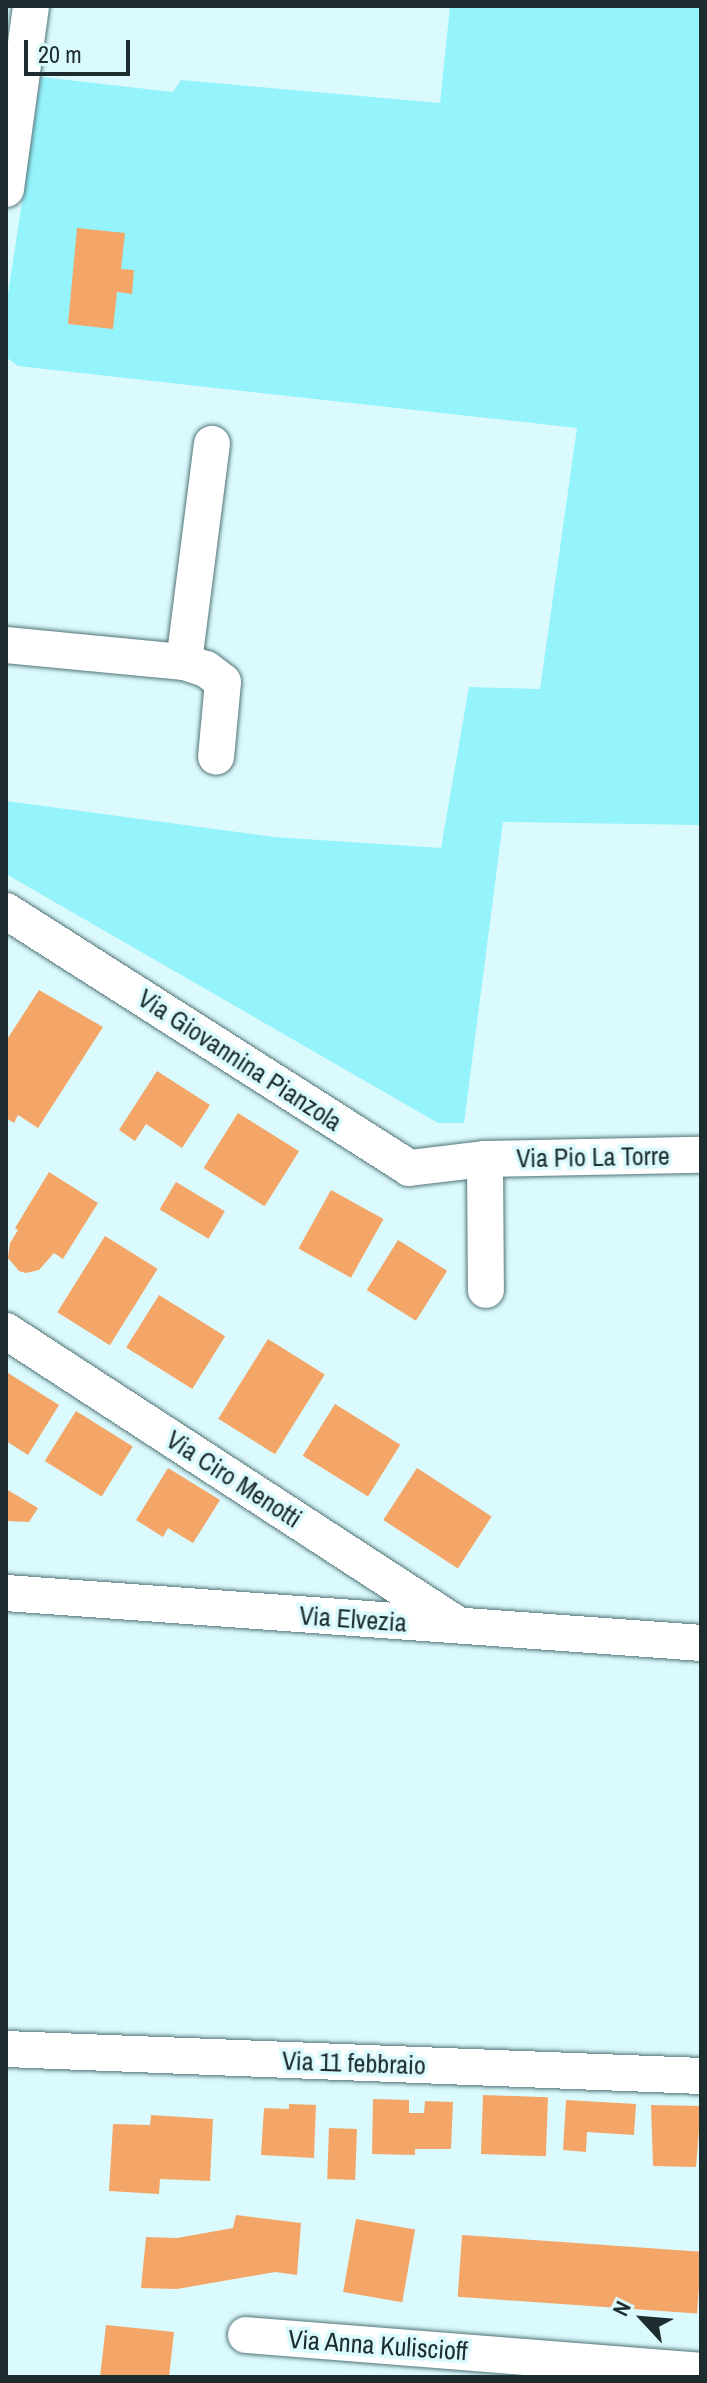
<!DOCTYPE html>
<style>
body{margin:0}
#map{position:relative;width:707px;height:2383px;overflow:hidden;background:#dbfafd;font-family:"Archivo Narrow",sans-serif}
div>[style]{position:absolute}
.green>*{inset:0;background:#95f3fc}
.building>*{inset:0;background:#f3a667;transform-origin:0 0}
.roads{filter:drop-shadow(0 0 2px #517478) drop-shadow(0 0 2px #517478)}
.minor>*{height:36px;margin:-18px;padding:0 18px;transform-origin:18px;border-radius:18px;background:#fff}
span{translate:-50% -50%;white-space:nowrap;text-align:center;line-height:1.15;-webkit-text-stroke:7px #dbfafd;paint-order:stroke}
.street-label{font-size:26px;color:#1d2c2e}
.frame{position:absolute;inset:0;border:8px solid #1d2c2e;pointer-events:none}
.north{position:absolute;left:603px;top:2279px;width:80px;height:80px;-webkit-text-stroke:6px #dbfafd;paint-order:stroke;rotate:296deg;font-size:22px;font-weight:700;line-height:32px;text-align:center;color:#1d2c2e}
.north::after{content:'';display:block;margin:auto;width:28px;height:36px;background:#1d2c2e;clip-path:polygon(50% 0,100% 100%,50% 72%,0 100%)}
.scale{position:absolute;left:24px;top:40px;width:106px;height:36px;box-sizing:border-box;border:4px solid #1d2c2e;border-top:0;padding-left:10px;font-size:24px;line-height:28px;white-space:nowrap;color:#1d2c2e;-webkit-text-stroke:6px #dbfafd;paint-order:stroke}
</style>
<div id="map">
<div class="green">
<i style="clip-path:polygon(450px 6px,701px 6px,701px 825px,503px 822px,464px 1123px,438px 1123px,6px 874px,6px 801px,274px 837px,441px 848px,469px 687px,540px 689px,577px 428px,18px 366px,6px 357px,6px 307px,41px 77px,173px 92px,181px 80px,440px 103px)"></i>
</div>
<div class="building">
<i style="clip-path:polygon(77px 228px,125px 233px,121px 269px,134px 270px,132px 294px,117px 292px,113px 329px,68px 324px)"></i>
<i style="clip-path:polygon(39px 990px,103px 1027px,38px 1128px,18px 1115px,14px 1123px,6px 1118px,6px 1041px)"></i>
<i style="clip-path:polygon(157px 1071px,210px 1105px,182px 1148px,146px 1124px,135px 1141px,119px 1130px)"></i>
<i style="left:238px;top:1113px;width:72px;height:65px;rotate:32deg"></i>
<i style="clip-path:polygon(49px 1172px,98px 1203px,63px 1259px,54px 1253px,39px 1270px,26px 1273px,19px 1271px,8px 1258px,10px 1243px,18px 1230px,15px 1228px)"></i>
<i style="left:176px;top:1182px;width:57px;height:32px;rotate:31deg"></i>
<i style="left:331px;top:1190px;width:60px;height:67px;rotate:29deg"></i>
<i style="left:105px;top:1236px;width:62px;height:90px;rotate:32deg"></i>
<i style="left:398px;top:1240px;width:58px;height:59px;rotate:32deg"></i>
<i style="left:159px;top:1295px;width:78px;height:62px;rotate:32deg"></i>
<i style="left:268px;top:1339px;width:67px;height:94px;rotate:32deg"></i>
<i style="clip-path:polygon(8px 1373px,59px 1405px,28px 1455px,6px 1441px)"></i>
<i style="left:335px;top:1404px;width:77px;height:61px;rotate:32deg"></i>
<i style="left:76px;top:1411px;width:67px;height:59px;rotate:32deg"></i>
<i style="clip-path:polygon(168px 1468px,220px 1500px,193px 1543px,168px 1528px,163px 1537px,136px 1520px)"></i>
<i style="left:417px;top:1468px;width:89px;height:62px;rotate:33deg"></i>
<i style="clip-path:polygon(6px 1489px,38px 1508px,29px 1522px,6px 1521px)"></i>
<i style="left:483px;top:2095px;width:65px;height:59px;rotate:2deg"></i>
<i style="clip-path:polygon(373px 2099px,409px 2100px,409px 2113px,424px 2113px,425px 2101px,453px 2102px,451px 2149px,415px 2149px,415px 2155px,372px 2154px)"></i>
<i style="clip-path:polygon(566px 2100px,636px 2104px,634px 2135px,587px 2132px,586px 2152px,563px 2150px)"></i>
<i style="clip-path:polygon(289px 2104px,316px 2105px,314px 2158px,261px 2155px,264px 2108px,289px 2109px)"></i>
<i style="clip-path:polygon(651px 2105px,701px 2106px,696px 2167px,653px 2166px)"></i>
<i style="clip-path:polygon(151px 2115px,213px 2119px,210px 2181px,160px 2179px,159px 2194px,109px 2191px,113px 2124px,150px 2125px)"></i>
<i style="left:329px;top:2128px;width:28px;height:51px;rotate:2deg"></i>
<i style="clip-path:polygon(236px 2215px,301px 2223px,297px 2275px,275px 2272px,177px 2289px,141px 2288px,146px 2237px,177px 2238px,233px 2228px)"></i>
<i style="left:356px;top:2219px;width:60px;height:74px;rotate:10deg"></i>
<i style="left:462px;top:2235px;width:240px;height:62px;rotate:4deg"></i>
<i style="clip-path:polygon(106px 2325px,174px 2332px,169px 2377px,100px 2377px)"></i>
</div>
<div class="roads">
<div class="minor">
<i style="left:6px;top:189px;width:185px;rotate:-82.2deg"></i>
<i style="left:6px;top:645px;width:179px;rotate:5.5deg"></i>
<i style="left:184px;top:662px;width:23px;rotate:18deg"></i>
<i style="left:206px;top:669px;width:21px;rotate:37deg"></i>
<i style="left:223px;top:682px;width:75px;rotate:95.3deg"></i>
<i style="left:184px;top:662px;width:220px;rotate:-82.7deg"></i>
<i style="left:6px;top:911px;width:478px;rotate:32.5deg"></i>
<i style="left:409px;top:1168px;width:77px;rotate:-6.8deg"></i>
<i style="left:485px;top:1159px;width:216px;rotate:-1.1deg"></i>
<i style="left:485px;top:1159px;width:131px;rotate:89.6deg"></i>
<i style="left:6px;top:1331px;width:539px;rotate:33.04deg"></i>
<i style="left:6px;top:1593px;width:697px;rotate:4.11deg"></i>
<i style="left:6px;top:2049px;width:696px;rotate:2.22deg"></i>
<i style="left:246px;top:2335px;width:456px;rotate:4.5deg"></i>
</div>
</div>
<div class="street-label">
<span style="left:240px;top:1060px;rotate:33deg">Via Giovannina Pianzola</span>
<span style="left:593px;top:1157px;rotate:-1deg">Via Pio La Torre</span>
<span style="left:234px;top:1479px;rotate:33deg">Via Ciro Menotti</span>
<span style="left:353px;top:1619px;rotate:4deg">Via Elvezia</span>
<span style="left:354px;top:2063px;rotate:2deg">Via 11 febbraio</span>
<span style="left:378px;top:2345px;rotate:4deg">Via Anna Kuliscioff</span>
</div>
<div class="frame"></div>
<div class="north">N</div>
<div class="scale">20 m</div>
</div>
